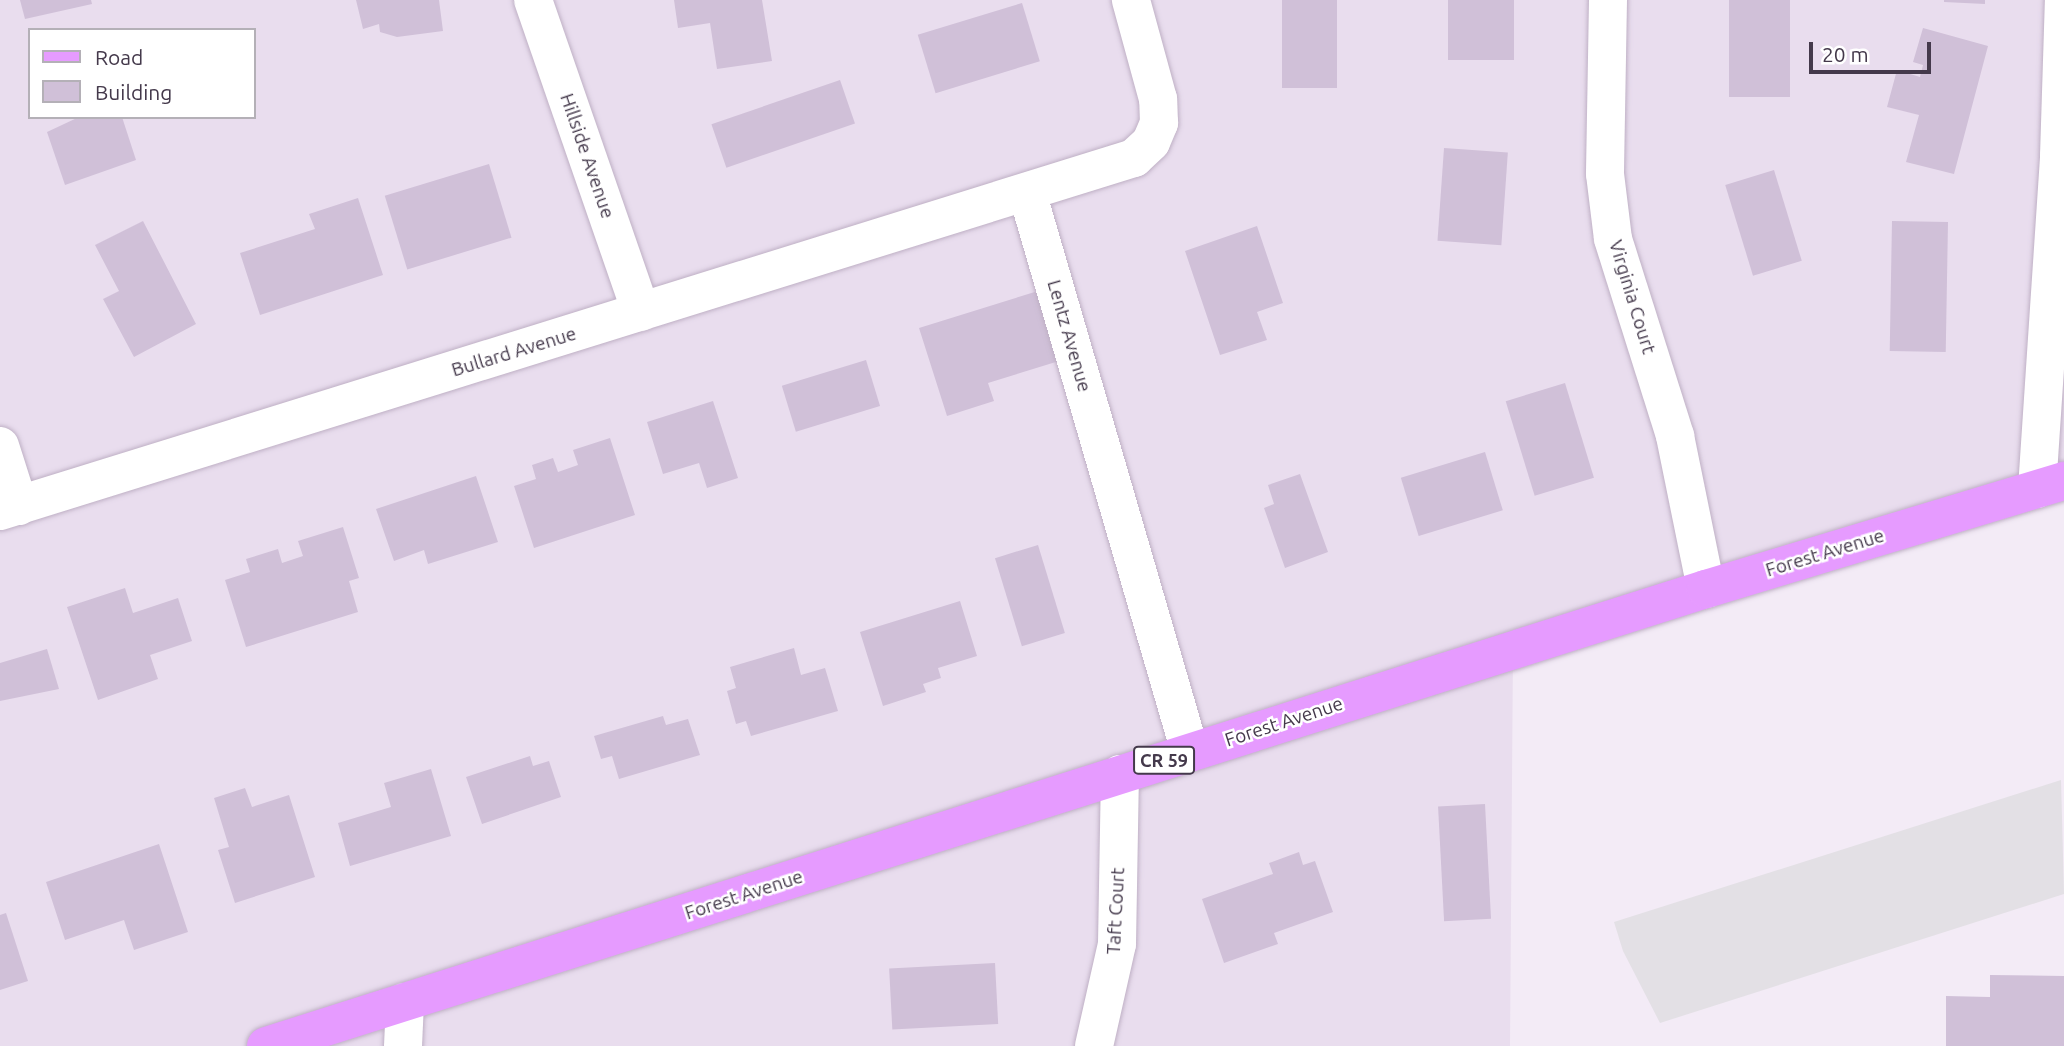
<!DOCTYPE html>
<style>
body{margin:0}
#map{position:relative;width:2064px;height:1046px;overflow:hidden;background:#f3ebf6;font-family:Ubuntu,sans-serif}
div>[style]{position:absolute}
.residential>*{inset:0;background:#e9ddee}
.parking>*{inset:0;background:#e3e0e5}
.building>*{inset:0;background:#d0c0d8;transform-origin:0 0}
.roads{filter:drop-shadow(0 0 2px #bfb0c5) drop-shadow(0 0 2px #bfb0c5)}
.minor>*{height:38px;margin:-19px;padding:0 19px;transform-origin:19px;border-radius:19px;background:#fff}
.major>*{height:38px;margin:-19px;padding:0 19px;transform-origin:19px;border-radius:19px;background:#e69bff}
span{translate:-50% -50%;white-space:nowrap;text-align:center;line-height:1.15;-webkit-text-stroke:5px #fff;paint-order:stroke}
.shield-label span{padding:2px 5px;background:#fff;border:2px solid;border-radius:5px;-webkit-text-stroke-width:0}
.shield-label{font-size:18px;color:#44394b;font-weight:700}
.street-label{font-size:19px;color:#44394b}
.legend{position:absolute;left:28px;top:28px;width:228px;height:91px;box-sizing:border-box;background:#fff;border:2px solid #b4b0b7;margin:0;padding:9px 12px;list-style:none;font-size:21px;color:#44394b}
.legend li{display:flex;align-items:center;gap:14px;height:35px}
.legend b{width:35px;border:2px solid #b4b0b7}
.scale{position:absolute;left:1809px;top:42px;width:122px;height:32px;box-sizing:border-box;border:4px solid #44394b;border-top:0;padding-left:9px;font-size:21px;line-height:24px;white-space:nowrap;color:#44394b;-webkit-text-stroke:5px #fff;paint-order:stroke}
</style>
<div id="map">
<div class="residential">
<i style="clip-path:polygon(evenodd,0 0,2064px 0,2064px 473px,1513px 650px,1510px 1046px,0 1046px,0 0,30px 30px,254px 30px,254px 117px,30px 117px,30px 30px)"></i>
</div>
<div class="parking">
<i style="clip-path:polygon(2061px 780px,2064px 894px,1660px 1023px,1623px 951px,1614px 922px)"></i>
</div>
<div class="building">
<i style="clip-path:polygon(20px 0,91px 0,92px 4px,25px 19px)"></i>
<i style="clip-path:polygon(356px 0,439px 0,443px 31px,397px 37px,380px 32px,379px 24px,363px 29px)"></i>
<i style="clip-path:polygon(674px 0,762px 0,772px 61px,717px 69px,710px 23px,678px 28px)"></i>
<i style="left:1282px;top:0;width:55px;height:88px"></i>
<i style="left:1448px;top:0;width:66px;height:60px"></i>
<i style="left:1729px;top:0;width:61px;height:97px"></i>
<i style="clip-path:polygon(1944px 0,1985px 0,1985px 4px,1944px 2px)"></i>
<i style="left:1022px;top:3px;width:61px;height:109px;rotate:73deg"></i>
<i style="clip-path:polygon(1923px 28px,1988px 46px,1954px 174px,1906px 162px,1919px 115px,1887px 107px,1897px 70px,1920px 77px,1923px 65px,1913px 62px)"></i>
<i style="left:840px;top:80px;width:46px;height:136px;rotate:71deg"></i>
<i style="clip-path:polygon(79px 117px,122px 117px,136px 160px,65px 185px,47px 132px)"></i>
<i style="left:1444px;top:148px;width:64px;height:93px;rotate:4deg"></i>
<i style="left:489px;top:164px;width:77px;height:109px;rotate:73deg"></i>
<i style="left:1774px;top:170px;width:95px;height:51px;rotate:73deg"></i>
<i style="clip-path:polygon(358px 198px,383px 275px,260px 315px,240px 253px,315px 229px,309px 214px)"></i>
<i style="clip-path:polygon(143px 221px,196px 324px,134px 357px,103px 299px,119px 291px,95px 245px)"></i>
<i style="left:1892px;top:221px;width:56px;height:130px;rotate:1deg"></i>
<i style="clip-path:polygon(1257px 226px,1283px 303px,1257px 312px,1267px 340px,1220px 355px,1185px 251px)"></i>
<i style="clip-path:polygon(1051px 287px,1072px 357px,988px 383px,994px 401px,947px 416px,919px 328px)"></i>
<i style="left:866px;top:360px;width:48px;height:88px;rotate:73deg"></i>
<i style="left:1565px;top:383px;width:99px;height:62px;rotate:73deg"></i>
<i style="clip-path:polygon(713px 401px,738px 478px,707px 488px,699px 463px,663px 474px,647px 422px)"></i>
<i style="clip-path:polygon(610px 438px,635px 515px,534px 548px,514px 486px,536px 479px,532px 465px,553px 458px,558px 472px,578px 465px,573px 450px)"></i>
<i style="left:1485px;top:452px;width:61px;height:88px;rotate:73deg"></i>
<i style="clip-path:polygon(1300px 474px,1328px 552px,1285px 568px,1264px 508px,1274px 504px,1268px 485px)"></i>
<i style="clip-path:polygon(476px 476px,498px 542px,428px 564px,424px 550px,394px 561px,376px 509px)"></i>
<i style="clip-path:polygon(343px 527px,359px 578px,349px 581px,358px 612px,246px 647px,225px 580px,250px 572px,246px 559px,278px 549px,282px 563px,303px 556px,298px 541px)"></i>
<i style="left:1038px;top:545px;width:92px;height:45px;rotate:73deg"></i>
<i style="clip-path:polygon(125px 588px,133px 613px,178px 598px,192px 641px,150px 655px,158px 679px,98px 700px,67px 607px)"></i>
<i style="clip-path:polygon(960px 601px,977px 656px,938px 668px,941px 678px,923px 684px,926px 692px,883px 706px,860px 632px)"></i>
<i style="clip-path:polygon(794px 648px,801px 675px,825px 668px,838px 711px,751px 736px,746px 721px,736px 724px,727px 691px,736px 688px,730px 667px)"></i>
<i style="clip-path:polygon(47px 649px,59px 689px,0 701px,0 663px)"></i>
<i style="clip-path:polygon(663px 716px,666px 725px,688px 719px,700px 755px,619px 779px,612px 756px,601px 759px,594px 736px)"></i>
<i style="clip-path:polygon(530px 756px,533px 766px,549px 761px,561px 797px,482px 824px,466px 777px)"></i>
<i style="clip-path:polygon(431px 769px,451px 836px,350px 866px,338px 823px,391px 807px,384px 783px)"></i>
<i style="clip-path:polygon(245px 788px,252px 807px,289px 795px,315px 877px,235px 903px,218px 850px,229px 847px,214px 798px)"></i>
<i style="left:1485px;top:804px;width:115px;height:47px;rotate:87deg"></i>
<i style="clip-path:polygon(159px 844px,188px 932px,134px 950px,124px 920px,65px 940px,46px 882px)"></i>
<i style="clip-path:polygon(1299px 852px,1303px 865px,1315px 861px,1333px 912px,1274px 933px,1278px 944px,1224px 963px,1202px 899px,1273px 874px,1269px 863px)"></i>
<i style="clip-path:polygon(6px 913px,28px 981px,0 990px,0 915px)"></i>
<i style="left:995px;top:963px;width:61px;height:106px;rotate:87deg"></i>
<i style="clip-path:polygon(1990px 975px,2064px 976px,2064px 1046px,1946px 1046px,1946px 996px,1990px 997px)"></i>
</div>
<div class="roads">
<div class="minor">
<i style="left:533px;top:0;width:330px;rotate:70.9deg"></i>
<i style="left:1608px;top:0;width:174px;rotate:91deg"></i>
<i style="left:1605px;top:174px;width:65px;rotate:83deg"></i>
<i style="left:1613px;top:239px;width:207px;rotate:72.5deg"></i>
<i style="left:1675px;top:436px;width:156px;rotate:78.5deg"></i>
<i style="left:1027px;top:192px;width:583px;rotate:73.77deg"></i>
<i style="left:0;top:446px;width:63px;rotate:72.4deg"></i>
<i style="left:2037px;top:489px;width:334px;rotate:-86.2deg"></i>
<i style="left:2059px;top:156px;width:156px;rotate:-88.2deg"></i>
<i style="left:0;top:511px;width:1188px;rotate:-17.29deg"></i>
<i style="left:1134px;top:158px;width:23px;rotate:-43deg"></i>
<i style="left:1151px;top:142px;width:21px;rotate:-67deg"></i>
<i style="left:1159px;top:123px;width:24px;rotate:-92deg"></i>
<i style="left:1158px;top:99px;width:103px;rotate:-105.3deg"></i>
<i style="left:403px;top:1046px;width:44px;rotate:-87.4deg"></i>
<i style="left:1094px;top:1046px;width:105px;rotate:-77.3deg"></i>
<i style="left:1117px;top:944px;width:170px;rotate:-89deg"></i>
</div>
<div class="major">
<i style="left:266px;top:1046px;width:1511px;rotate:-17.61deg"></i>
<i style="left:1706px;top:589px;width:374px;rotate:-16.8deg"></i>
</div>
</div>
<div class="shield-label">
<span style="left:1164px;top:760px">CR 59</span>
</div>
<div class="street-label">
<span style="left:587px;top:156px;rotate:71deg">Hillside Avenue</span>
<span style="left:1632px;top:297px;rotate:73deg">Virginia Court</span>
<span style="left:1069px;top:336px;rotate:74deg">Lentz Avenue</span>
<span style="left:514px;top:352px;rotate:-17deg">Bullard Avenue</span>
<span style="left:1825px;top:553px;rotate:-17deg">Forest Avenue</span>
<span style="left:1284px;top:722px;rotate:-18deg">Forest Avenue</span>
<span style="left:744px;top:895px;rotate:-18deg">Forest Avenue</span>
<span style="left:1116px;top:911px;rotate:-87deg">Taft Court</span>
</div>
<ul class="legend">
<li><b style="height:9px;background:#e69bff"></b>Road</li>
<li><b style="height:19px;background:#d0c0d8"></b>Building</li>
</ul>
<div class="scale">20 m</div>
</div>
